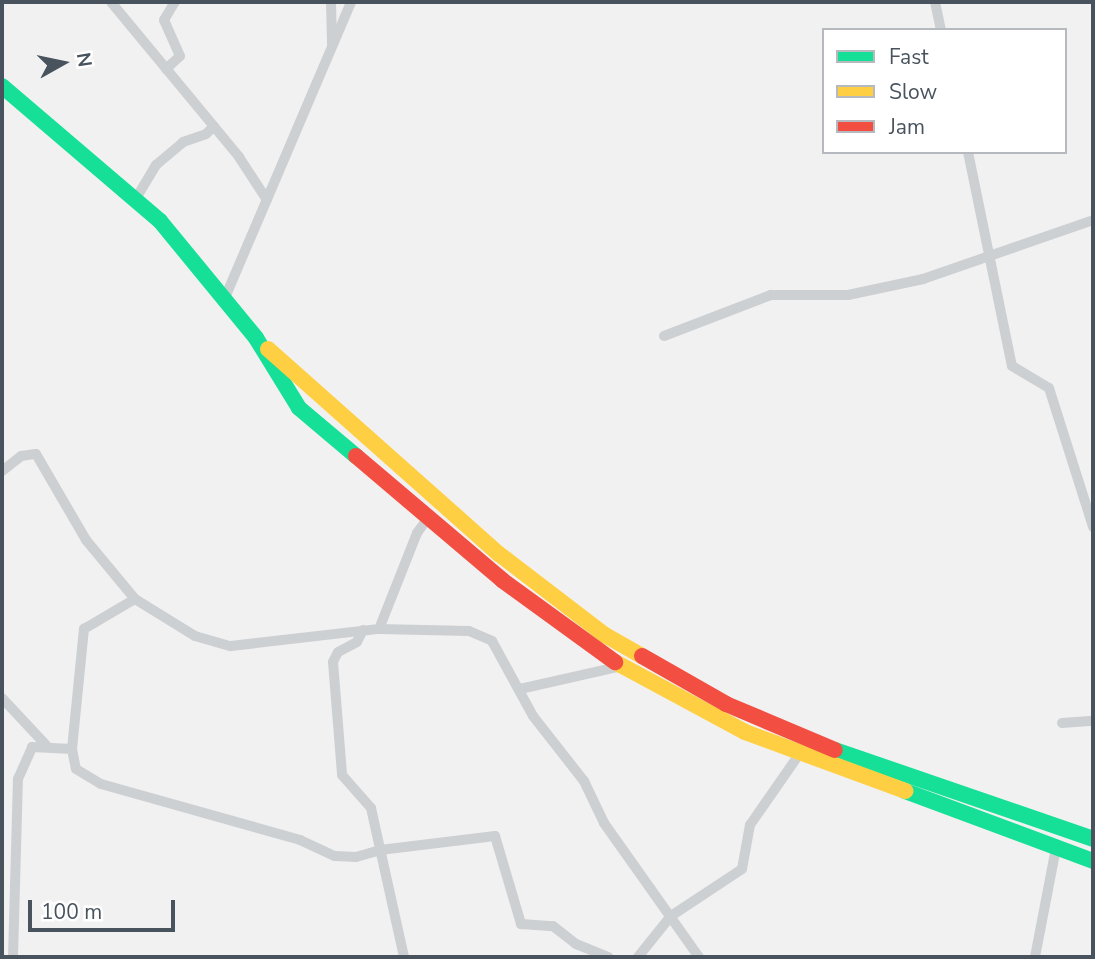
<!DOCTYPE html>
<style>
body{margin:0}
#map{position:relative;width:1095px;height:959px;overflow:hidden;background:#f2f1f1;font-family:"Nunito Sans",sans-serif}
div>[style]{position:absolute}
.street>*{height:10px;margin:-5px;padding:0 5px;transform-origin:5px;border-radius:5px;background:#cdd0d2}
.fast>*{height:16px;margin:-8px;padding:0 8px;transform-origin:8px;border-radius:8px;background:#16e098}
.slow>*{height:16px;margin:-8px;padding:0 8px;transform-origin:8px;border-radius:8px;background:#ffcf43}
.jam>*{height:16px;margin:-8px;padding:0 8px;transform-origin:8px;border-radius:8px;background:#f24e42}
span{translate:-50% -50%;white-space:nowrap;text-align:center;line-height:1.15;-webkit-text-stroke:6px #fff;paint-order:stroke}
.frame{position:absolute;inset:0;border:4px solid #48535e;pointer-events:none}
.legend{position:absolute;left:822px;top:28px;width:245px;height:126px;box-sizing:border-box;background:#fff;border:2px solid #b6babf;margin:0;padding:9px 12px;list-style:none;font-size:21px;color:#48535e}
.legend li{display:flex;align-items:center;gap:14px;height:35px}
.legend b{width:35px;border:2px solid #b6babf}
.north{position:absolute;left:28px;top:28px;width:70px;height:70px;-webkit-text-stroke:5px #fff;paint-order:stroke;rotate:81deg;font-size:19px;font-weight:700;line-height:28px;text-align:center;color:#48535e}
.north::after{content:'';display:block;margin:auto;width:24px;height:32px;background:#48535e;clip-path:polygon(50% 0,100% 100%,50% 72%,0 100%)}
.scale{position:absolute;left:28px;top:900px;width:147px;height:32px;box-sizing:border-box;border:4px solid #48535e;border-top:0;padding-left:9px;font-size:21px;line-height:24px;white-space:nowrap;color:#48535e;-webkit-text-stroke:5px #fff;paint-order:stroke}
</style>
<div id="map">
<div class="street">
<i style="left:111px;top:2px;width:201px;rotate:50.4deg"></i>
<i style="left:239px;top:157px;width:51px;rotate:56.9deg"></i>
<i style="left:331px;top:2px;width:42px;rotate:88.6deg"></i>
<i style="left:935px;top:2px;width:29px;rotate:78deg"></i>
<i style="left:166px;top:69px;width:19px;rotate:-43deg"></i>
<i style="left:180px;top:56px;width:39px;rotate:-114deg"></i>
<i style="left:164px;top:20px;width:21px;rotate:-59deg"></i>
<i style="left:968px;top:152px;width:218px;rotate:78.4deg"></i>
<i style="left:1012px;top:366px;width:43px;rotate:30.7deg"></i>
<i style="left:1049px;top:388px;width:146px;rotate:72.4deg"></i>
<i style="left:135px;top:200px;width:41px;rotate:-59deg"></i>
<i style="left:156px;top:165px;width:35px;rotate:-40deg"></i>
<i style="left:183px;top:142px;width:24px;rotate:-19deg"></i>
<i style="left:206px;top:134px;width:11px;rotate:-45deg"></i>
<i style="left:224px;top:300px;width:324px;rotate:-66.9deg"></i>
<i style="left:664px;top:336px;width:115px;rotate:-21deg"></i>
<i style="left:771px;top:295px;width:77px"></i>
<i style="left:848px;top:295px;width:77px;rotate:-12deg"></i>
<i style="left:923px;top:279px;width:180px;rotate:-19.1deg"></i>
<i style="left:2px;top:471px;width:24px;rotate:-38deg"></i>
<i style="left:21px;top:456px;width:15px;rotate:-8deg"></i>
<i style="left:36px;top:454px;width:99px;rotate:59.8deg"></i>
<i style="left:86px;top:540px;width:77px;rotate:50.3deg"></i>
<i style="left:379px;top:629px;width:90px;rotate:1.3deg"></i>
<i style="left:469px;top:631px;width:25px;rotate:23deg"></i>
<i style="left:492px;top:641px;width:85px;rotate:61.3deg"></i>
<i style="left:533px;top:716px;width:83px;rotate:51.9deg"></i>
<i style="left:584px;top:781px;width:47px;rotate:64.5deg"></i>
<i style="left:604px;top:823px;width:164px;rotate:54.7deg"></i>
<i style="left:363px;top:630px;width:13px;rotate:117deg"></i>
<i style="left:357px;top:642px;width:21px;rotate:152deg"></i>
<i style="left:338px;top:652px;width:11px;rotate:117deg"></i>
<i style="left:333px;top:662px;width:113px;rotate:85.4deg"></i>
<i style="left:342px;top:775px;width:44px;rotate:48.7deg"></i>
<i style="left:371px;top:808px;width:153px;rotate:77.5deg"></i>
<i style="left:520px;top:689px;width:105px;rotate:-12.7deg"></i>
<i style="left:2px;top:698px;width:64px;rotate:46.9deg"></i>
<i style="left:1062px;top:723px;width:31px;rotate:-4deg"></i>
<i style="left:72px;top:749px;width:20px;rotate:79deg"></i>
<i style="left:76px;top:769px;width:29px;rotate:31deg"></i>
<i style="left:101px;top:784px;width:207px;rotate:15.7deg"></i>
<i style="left:300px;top:840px;width:38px;rotate:25deg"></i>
<i style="left:335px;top:856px;width:21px;rotate:3deg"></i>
<i style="left:356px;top:857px;width:25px;rotate:-16deg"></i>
<i style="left:380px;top:850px;width:116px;rotate:-6.9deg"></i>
<i style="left:495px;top:836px;width:92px;rotate:73.5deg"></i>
<i style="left:521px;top:924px;width:32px;rotate:4deg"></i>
<i style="left:553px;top:926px;width:29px;rotate:38deg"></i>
<i style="left:576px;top:944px;width:35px;rotate:22deg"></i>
<i style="left:13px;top:957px;width:178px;rotate:-88.4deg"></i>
<i style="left:18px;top:779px;width:35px;rotate:-66deg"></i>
<i style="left:32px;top:747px;width:40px;rotate:2.9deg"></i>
<i style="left:72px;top:749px;width:121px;rotate:-84.3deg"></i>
<i style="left:84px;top:629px;width:59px;rotate:-30.5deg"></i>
<i style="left:135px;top:599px;width:70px;rotate:31.7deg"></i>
<i style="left:195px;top:636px;width:37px;rotate:16deg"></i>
<i style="left:231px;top:646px;width:149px;rotate:-6.6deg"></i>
<i style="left:379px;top:629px;width:103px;rotate:-68.4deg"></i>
<i style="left:417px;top:533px;width:19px;rotate:-54deg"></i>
<i style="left:638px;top:957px;width:53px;rotate:-51.2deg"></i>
<i style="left:671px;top:916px;width:85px;rotate:-33.5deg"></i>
<i style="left:742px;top:869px;width:45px;rotate:-79.7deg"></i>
<i style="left:750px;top:825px;width:88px;rotate:-55.2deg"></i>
<i style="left:1035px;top:957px;width:111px;rotate:-79.1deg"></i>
</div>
<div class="fast">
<i style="left:2px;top:86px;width:208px;rotate:40.5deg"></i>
<i style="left:160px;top:221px;width:151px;rotate:50.6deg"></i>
<i style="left:256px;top:338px;width:82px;rotate:58.4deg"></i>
<i style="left:299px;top:408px;width:75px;rotate:40.1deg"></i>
<i style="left:835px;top:750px;width:273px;rotate:19deg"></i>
<i style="left:905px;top:791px;width:201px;rotate:20.4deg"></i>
</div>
<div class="slow">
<i style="left:268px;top:349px;width:309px;rotate:41.6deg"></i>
<i style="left:499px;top:554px;width:133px;rotate:37.4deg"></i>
<i style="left:605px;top:635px;width:43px;rotate:29.6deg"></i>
<i style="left:615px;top:662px;width:148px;rotate:28.3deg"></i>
<i style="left:745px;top:732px;width:171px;rotate:20.2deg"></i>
</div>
<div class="jam">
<i style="left:356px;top:456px;width:192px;rotate:40.3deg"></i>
<i style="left:502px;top:580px;width:140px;rotate:36deg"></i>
<i style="left:642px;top:656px;width:97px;rotate:29.7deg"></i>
<i style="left:726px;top:704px;width:118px;rotate:22.9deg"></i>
</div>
<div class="frame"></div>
<ul class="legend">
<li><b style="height:9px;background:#16e098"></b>Fast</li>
<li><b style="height:9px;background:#ffcf43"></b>Slow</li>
<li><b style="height:9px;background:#f24e42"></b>Jam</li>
</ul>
<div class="north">N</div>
<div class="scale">100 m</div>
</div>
